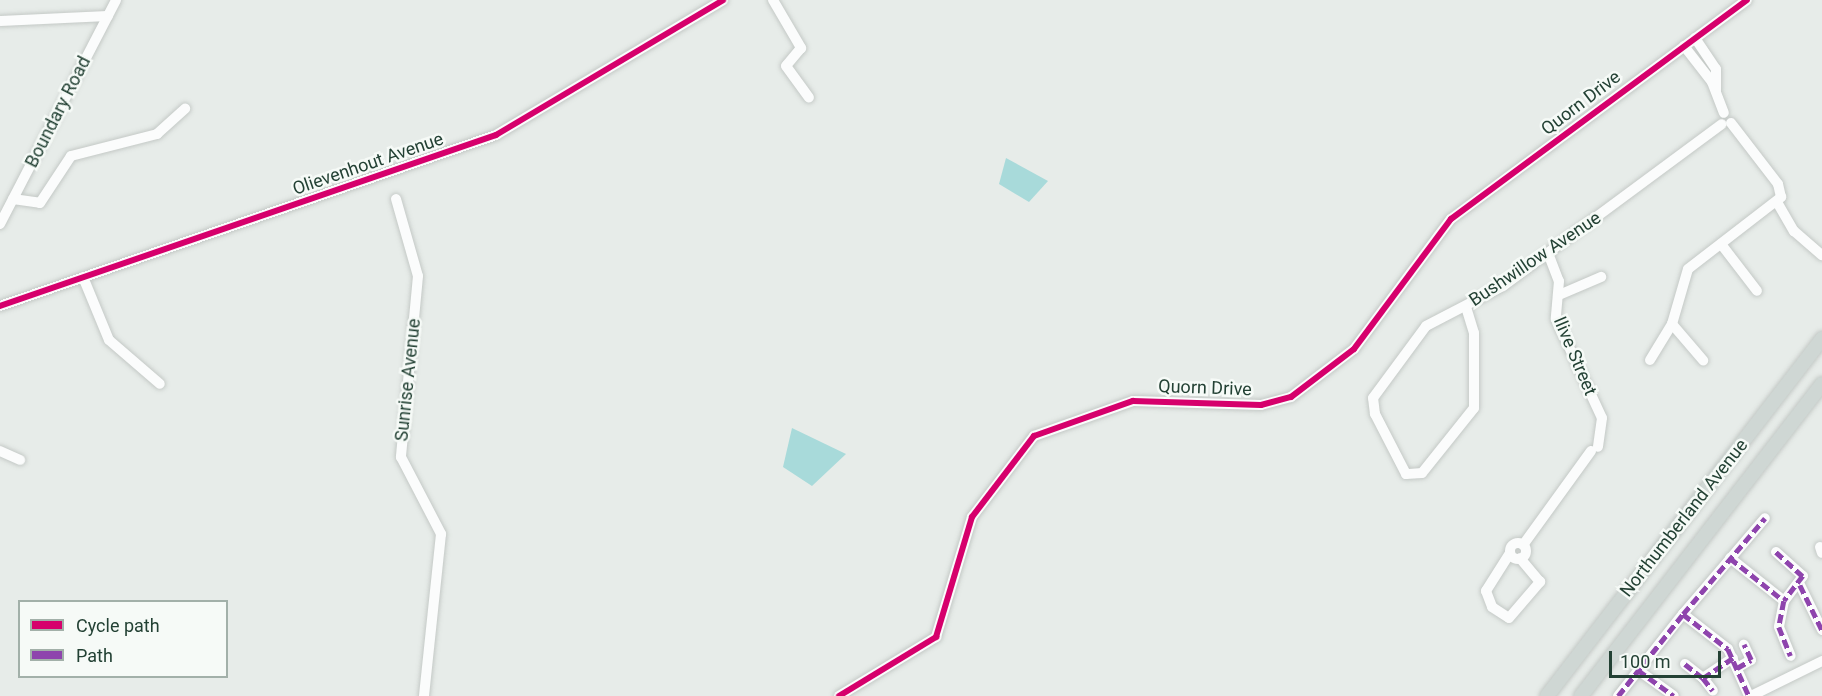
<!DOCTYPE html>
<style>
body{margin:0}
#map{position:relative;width:1822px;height:696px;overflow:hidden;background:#e7ece9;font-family:Roboto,sans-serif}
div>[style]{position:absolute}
.water>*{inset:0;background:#a8dada}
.roads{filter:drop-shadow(0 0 2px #c4c9c6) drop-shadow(0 0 2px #c4c9c6)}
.minor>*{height:10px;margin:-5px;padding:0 5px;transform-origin:5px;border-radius:5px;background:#fbfcfc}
.minor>.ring{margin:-5px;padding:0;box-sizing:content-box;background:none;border:10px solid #fbfcfc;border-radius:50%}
.major>*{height:14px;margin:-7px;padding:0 7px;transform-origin:7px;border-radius:7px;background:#cfd7d4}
.quiet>*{height:4.5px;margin-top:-2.25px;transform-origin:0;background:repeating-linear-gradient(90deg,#8e44ad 0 9px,transparent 0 13.5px)}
.cycleway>*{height:6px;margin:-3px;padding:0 3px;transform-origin:3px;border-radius:3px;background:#d6006c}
span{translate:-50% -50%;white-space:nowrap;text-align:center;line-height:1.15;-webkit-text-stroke:5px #f6faf7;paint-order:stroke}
.street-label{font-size:18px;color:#234134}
.legend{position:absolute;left:18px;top:600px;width:210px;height:78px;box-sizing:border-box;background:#f6faf7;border:2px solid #a2b0a9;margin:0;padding:8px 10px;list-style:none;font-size:18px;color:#234134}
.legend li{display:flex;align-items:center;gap:12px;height:30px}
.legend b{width:30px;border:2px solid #a2b0a9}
.scale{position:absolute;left:1609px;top:651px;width:112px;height:27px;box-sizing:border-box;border:3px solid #234134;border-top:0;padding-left:8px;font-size:18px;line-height:21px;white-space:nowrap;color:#234134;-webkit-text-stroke:4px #f6faf7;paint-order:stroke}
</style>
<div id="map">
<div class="water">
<i style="clip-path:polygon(1006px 158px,1048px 181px,1029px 202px,999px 184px)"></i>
<i style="clip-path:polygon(792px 428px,846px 454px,812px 486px,783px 467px)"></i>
</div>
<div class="roads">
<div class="minor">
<i style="left:773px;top:0;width:56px;rotate:59.7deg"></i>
<i style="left:801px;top:48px;width:23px;rotate:130deg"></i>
<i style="left:786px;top:66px;width:39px;rotate:54deg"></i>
<i style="left:0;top:21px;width:108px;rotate:-2.7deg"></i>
<i style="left:1695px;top:38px;width:37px;rotate:56deg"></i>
<i style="left:1716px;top:69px;width:21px;rotate:90deg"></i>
<i style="left:1684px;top:46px;width:46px;rotate:52.1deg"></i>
<i style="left:1712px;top:82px;width:33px;rotate:69deg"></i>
<i style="left:13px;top:199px;width:27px;rotate:8deg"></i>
<i style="left:40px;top:203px;width:56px;rotate:-56.6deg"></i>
<i style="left:71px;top:156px;width:89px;rotate:-14.3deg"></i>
<i style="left:157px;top:134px;width:38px;rotate:-42deg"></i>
<i style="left:396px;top:199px;width:80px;rotate:74.1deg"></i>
<i style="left:418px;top:276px;width:182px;rotate:95.4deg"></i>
<i style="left:401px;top:457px;width:87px;rotate:62.5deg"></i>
<i style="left:441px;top:534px;width:163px;rotate:96deg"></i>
<i style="left:1777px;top:202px;width:34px;rotate:60deg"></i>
<i style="left:1794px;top:231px;width:37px;rotate:41deg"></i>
<i style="left:0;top:224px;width:252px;rotate:-62.6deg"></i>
<i style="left:1721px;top:244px;width:59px;rotate:52.5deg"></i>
<i style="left:1548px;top:253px;width:30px;rotate:69deg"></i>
<i style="left:1559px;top:281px;width:38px;rotate:95deg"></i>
<i style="left:1556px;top:319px;width:109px;rotate:65.1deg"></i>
<i style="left:1602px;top:418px;width:29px;rotate:98deg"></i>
<i style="left:83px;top:277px;width:68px;rotate:67.6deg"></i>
<i style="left:109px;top:340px;width:67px;rotate:40.8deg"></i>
<i style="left:1559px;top:295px;width:46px;rotate:-23.2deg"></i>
<i style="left:0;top:306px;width:525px;rotate:-19.02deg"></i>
<i style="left:496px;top:135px;width:264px;rotate:-30.7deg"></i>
<i style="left:1466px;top:307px;width:27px;rotate:73deg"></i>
<i style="left:1474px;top:333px;width:75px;rotate:90deg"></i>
<i style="left:1474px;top:408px;width:83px;rotate:128.7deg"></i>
<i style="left:1422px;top:473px;width:16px;rotate:176deg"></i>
<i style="left:1406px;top:474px;width:68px;rotate:-117.3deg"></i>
<i style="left:1375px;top:414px;width:16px;rotate:-97deg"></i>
<i style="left:1373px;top:398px;width:89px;rotate:-53.6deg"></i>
<i style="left:1426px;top:326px;width:87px;rotate:-27.5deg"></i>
<i style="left:1503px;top:286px;width:272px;rotate:-36.5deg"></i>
<i style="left:1672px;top:324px;width:48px;rotate:49.3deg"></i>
<i style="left:1650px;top:360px;width:42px;rotate:-58.6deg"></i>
<i style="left:1672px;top:324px;width:57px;rotate:-73.8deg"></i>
<i style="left:1688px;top:269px;width:118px;rotate:-37.7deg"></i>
<i style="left:1781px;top:197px;width:13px;rotate:-103deg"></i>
<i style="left:1778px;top:184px;width:77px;rotate:-127.6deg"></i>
<i style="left:0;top:451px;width:22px;rotate:24deg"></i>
<i class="ring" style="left:1510px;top:543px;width:6px;height:6px"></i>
<i style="left:1523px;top:545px;width:116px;rotate:-54.1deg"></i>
<i style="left:1820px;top:547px;width:6px;rotate:72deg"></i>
<i style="left:1776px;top:552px;width:36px;rotate:42deg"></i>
<i style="left:1803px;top:576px;width:31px;rotate:127deg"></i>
<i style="left:1510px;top:553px;width:45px;rotate:122.3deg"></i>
<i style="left:1486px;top:591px;width:17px;rotate:69deg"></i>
<i style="left:1492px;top:607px;width:20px;rotate:33deg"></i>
<i style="left:1509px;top:618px;width:48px;rotate:-49.3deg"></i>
<i style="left:1540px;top:582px;width:31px;rotate:-130deg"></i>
<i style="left:1730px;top:558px;width:69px;rotate:38.5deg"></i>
<i style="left:1784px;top:601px;width:26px;rotate:101deg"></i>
<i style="left:1779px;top:627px;width:31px;rotate:68deg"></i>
<i style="left:1800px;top:585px;width:50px;rotate:63.9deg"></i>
<i style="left:1683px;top:614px;width:126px;rotate:-49.5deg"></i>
<i style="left:1685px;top:664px;width:23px;rotate:38deg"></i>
<i style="left:1703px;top:678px;width:36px;rotate:-34deg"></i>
<i style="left:1737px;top:668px;width:16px;rotate:-30deg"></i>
<i style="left:1751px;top:660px;width:17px;rotate:-115deg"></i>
<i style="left:1638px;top:670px;width:44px;rotate:35.8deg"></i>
<i style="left:1703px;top:678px;width:16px;rotate:52deg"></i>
<i style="left:839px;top:696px;width:114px;rotate:-31.3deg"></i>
<i style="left:936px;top:637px;width:125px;rotate:-73.3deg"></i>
<i style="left:972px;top:517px;width:102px;rotate:-52.6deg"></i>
<i style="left:1034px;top:436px;width:105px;rotate:-19.5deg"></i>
<i style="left:1133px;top:401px;width:128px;rotate:1.8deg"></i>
<i style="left:1261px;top:405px;width:31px;rotate:-15deg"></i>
<i style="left:1291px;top:397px;width:79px;rotate:-37.3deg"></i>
<i style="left:1354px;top:349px;width:162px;rotate:-53.3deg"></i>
<i style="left:1451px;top:219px;width:368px;rotate:-36.5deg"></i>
<i style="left:1618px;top:696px;width:105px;rotate:-51.6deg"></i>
<i style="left:1683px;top:614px;width:57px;rotate:37.9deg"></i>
<i style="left:1728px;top:649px;width:51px;rotate:65.9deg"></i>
<i style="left:1751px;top:696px;width:79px;rotate:-26.2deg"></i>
</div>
<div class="major">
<i style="left:1547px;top:696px;width:451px;rotate:-52.4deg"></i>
<i style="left:1581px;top:696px;width:394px;rotate:-52.3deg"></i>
</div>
</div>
<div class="quiet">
<i style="left:1776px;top:552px;width:36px;rotate:42deg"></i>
<i style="left:1803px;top:576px;width:31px;rotate:127deg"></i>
<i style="left:1730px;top:558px;width:69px;rotate:38.5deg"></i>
<i style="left:1784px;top:601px;width:26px;rotate:101deg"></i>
<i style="left:1779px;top:627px;width:31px;rotate:68deg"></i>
<i style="left:1800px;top:585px;width:50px;rotate:63.9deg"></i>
<i style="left:1683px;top:614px;width:126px;rotate:-49.5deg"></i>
<i style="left:1685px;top:664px;width:23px;rotate:38deg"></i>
<i style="left:1703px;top:678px;width:36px;rotate:-34deg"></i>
<i style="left:1737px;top:668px;width:16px;rotate:-30deg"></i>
<i style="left:1751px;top:660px;width:17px;rotate:-115deg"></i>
<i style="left:1638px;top:670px;width:44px;rotate:35.8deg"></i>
<i style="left:1703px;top:678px;width:16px;rotate:52deg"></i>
<i style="left:1618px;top:696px;width:105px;rotate:-51.6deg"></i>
<i style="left:1683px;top:614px;width:57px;rotate:37.9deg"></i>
<i style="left:1728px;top:649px;width:51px;rotate:65.9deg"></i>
</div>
<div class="cycleway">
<i style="left:0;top:306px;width:525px;rotate:-19.02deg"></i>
<i style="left:496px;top:135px;width:264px;rotate:-30.7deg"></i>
<i style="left:839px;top:696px;width:114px;rotate:-31.3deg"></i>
<i style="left:936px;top:637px;width:125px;rotate:-73.3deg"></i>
<i style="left:972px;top:517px;width:102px;rotate:-52.6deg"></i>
<i style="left:1034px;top:436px;width:105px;rotate:-19.5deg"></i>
<i style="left:1133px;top:401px;width:128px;rotate:1.8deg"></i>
<i style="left:1261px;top:405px;width:31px;rotate:-15deg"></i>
<i style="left:1291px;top:397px;width:79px;rotate:-37.3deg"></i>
<i style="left:1354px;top:349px;width:162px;rotate:-53.3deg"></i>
<i style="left:1451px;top:219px;width:368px;rotate:-36.5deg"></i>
</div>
<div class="street-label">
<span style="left:1581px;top:103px;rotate:-37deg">Quorn Drive</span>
<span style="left:58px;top:112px;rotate:-63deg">Boundary Road</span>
<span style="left:368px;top:164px;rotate:-19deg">Olievenhout Avenue</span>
<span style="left:1535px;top:259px;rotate:-34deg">Bushwillow Avenue</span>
<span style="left:1575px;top:356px;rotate:67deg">Ilive Street</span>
<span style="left:408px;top:380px;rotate:-84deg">Sunrise Avenue</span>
<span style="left:1205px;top:388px;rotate:2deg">Quorn Drive</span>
<span style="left:1684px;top:518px;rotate:-52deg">Northumberland Avenue</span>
</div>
<ul class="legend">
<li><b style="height:8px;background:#d6006c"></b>Cycle path</li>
<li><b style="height:8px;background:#8e44ad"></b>Path</li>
</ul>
<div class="scale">100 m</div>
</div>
